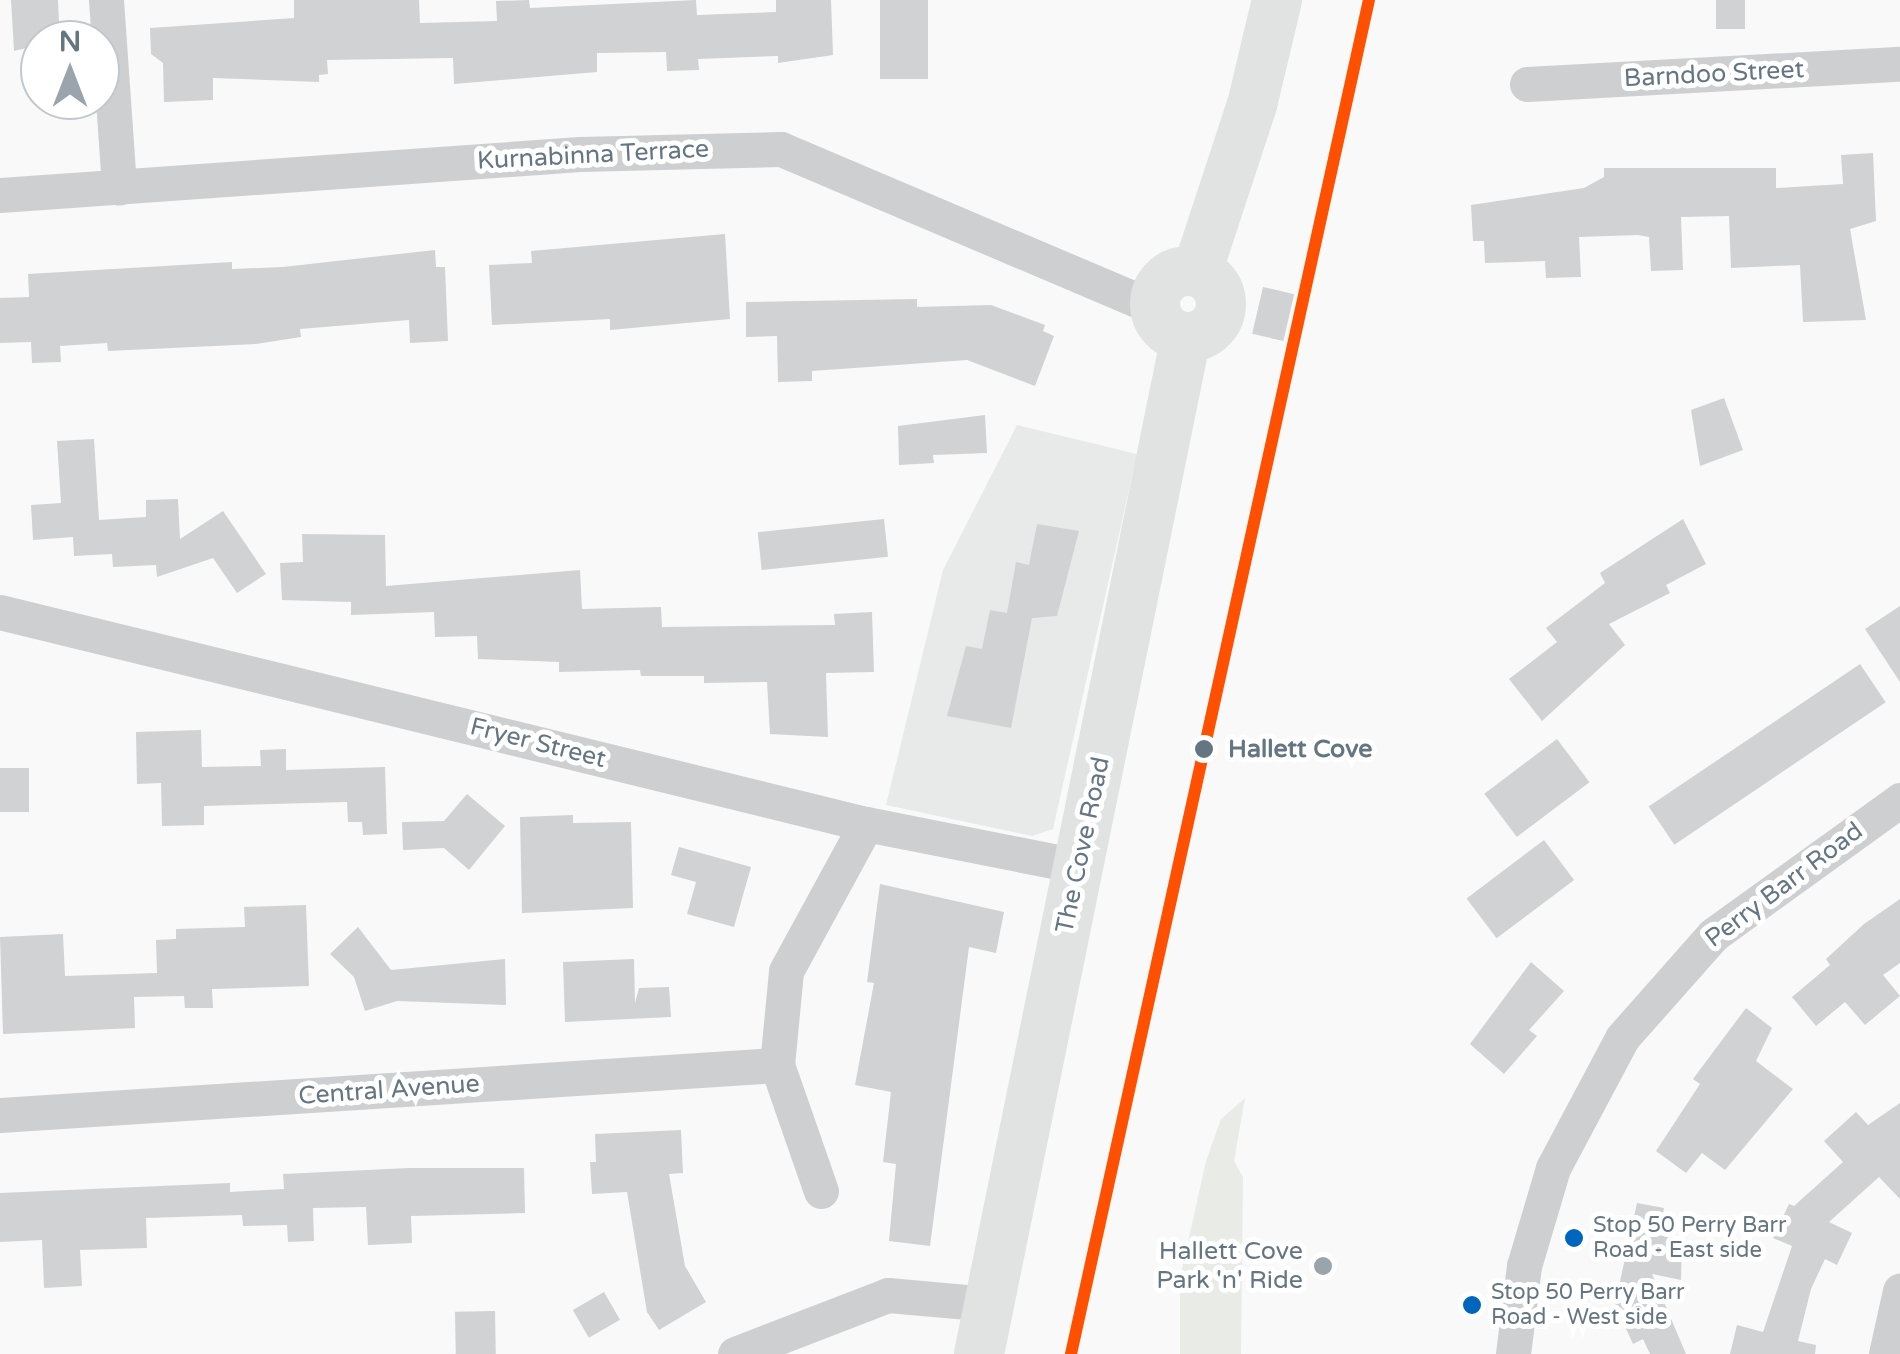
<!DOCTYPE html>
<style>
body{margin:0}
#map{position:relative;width:1900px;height:1354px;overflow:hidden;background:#f9f9f9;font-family:"Varela Round",sans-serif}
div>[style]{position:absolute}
.built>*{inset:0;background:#e8e9e9}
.green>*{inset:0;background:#e8ebe6}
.building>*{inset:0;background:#d0d2d3;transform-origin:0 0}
.street>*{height:35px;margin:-17.5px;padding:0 17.5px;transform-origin:17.5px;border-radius:17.5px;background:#cecfd0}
.secondary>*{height:50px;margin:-25px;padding:0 25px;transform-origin:25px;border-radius:25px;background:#e1e2e2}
.secondary>.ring{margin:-25px;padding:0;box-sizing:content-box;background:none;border:50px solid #e1e2e2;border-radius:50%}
.rail-1>*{height:12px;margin:-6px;padding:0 6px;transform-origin:6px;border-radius:6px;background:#fe5000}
.dots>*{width:28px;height:28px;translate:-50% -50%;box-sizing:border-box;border:5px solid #fff;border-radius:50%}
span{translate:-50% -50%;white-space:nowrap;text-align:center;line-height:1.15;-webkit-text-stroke:10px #fff;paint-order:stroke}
.bus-label{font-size:22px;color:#657683}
.left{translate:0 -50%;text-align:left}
.street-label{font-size:25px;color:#657683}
.stop-label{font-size:25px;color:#657683;font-weight:700}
.poi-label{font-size:25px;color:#657683}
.right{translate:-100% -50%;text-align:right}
.north{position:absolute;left:20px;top:20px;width:100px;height:100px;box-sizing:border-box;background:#fff;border:2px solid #c1c8cd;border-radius:50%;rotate:0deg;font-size:28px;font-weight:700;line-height:40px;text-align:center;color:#657683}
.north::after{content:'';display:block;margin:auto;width:35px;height:45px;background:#99a4ac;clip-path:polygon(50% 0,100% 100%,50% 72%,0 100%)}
</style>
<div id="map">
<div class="built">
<i style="clip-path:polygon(1017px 425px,1137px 454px,1053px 829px,1032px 836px,886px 805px,943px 570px)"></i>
</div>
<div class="green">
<i style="clip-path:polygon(1245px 1098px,1234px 1161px,1243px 1177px,1241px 1354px,1180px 1354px,1180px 1278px,1206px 1161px,1221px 1119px)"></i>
</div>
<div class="building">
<i style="clip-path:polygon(11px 0,58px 0,60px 40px,14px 51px)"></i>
<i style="clip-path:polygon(294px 0,419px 0,420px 23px,497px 21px,496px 1px,529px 0,530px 8px,696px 0,697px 15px,776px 12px,776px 0,831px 0,833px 55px,778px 63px,778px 56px,698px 59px,699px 70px,667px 71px,666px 52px,597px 53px,597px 72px,454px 84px,453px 58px,327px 60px,328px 74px,319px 75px,319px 82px,213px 78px,213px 100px,164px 102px,163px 63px,151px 54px,150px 28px,294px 18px)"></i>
<i style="left:880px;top:0;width:48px;height:79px"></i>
<i style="left:1716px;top:0;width:29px;height:29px"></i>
<i style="clip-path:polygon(1873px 153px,1876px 221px,1850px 229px,1866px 320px,1803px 322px,1800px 265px,1731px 268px,1729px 216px,1681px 217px,1683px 270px,1651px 271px,1649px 237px,1638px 235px,1579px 237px,1581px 277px,1546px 278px,1545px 261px,1485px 263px,1484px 241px,1473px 241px,1471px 205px,1584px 188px,1604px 177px,1604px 168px,1776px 168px,1776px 188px,1843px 184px,1841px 155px)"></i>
<i style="clip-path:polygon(725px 234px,730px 319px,610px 330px,610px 319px,492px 325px,489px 265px,532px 263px,531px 251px)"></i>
<i style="clip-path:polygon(435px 250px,436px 267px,445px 267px,448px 341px,410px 343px,409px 320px,300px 329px,301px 337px,256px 344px,108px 351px,107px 343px,60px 346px,61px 362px,32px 363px,31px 342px,0 343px,0 298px,29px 297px,28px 274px,232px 262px,232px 269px,283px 267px)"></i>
<i style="left:1263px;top:287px;width:32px;height:48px;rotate:13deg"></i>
<i style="clip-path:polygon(917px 299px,917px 307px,991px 305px,1045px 325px,1043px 331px,1054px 336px,1035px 386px,967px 360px,812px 371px,812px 381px,778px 382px,777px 336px,746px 337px,746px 302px)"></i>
<i style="clip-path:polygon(1724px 398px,1743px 450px,1700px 466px,1691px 410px)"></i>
<i style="clip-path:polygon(985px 415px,987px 453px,933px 455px,934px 463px,899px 465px,898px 426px)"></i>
<i style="clip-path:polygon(94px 439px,99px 520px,146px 517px,146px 500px,178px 499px,180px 539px,223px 511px,266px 574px,237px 593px,213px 558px,157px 577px,156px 565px,113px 567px,112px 554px,74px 556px,73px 537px,33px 540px,31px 505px,61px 503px,57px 441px)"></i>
<i style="left:884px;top:519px;width:38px;height:127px;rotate:84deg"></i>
<i style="clip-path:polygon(1683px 519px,1706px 564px,1666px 585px,1670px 593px,1609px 624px,1625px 645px,1542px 721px,1509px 679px,1557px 642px,1546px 628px,1605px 583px,1600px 573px)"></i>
<i style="clip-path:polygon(1037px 524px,1079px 531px,1057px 616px,1032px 618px,1011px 728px,947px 716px,966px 646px,982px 649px,990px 610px,1007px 613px,1016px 562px,1029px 565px)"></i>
<i style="clip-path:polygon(302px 534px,385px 535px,386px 586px,580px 570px,582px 609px,661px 607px,662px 627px,835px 625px,834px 614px,872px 612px,874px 672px,826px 673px,828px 737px,770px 734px,767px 682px,704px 683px,704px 676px,641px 676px,640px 670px,559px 672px,559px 662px,478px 659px,477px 636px,435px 637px,434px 612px,351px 615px,351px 602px,282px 600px,280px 563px,303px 562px)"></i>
<i style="clip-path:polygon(1900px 606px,1900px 682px,1865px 629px)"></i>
<i style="left:1860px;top:664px;width:46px;height:255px;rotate:56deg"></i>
<i style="clip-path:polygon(201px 730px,202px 767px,261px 766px,260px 750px,286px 749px,286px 770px,385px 767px,387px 834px,363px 835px,362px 822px,348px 822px,347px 802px,204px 806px,204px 825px,162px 826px,161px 783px,137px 784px,136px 732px)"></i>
<i style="left:1557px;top:739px;width:54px;height:91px;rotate:53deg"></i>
<i style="left:29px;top:768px;width:44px;height:29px;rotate:90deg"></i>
<i style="clip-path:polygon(467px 794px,505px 826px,469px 870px,444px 848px,403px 850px,402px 822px,444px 821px)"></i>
<i style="clip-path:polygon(573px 815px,573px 823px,631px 822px,633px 908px,522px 913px,520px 817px)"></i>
<i style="left:1544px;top:840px;width:50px;height:97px;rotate:53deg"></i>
<i style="clip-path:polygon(679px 847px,751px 867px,734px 927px,687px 914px,696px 882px,671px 875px)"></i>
<i style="clip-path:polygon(880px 884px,1004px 912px,996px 953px,969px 947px,930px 1246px,889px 1241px,896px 1164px,883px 1162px,891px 1092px,855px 1085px,874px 983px,867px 982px)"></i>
<i style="clip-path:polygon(1900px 899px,1900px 963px,1883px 975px,1900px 996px,1865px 1025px,1845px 1002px,1816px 1026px,1792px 997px,1830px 965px,1826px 959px,1864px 924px)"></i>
<i style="clip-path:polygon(306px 905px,309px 986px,212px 989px,213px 1008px,185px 1008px,184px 996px,134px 997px,135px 1028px,3px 1034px,0 937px,63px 934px,65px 976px,157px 973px,156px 940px,176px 939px,176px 929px,245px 927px,244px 907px)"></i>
<i style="clip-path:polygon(358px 927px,391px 970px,505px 959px,506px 1005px,397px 1001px,365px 1011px,354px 977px,330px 954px)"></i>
<i style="clip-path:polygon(634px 959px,635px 1003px,639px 988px,669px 987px,671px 1017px,565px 1022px,563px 962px)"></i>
<i style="clip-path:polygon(1531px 962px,1564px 991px,1529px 1030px,1537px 1036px,1504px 1074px,1470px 1044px)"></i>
<i style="clip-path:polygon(1746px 1008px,1772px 1028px,1756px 1061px,1793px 1089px,1725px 1170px,1702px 1153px,1686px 1173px,1656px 1151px,1700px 1084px,1693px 1079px)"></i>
<i style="clip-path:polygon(1900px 1103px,1900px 1199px,1879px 1177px,1829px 1222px,1852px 1233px,1837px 1265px,1825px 1259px,1811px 1289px,1798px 1341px,1816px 1345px,1815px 1354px,1730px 1354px,1737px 1325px,1763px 1332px,1792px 1246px,1773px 1238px,1789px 1204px,1794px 1206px,1843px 1162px,1824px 1141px,1856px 1112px,1868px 1125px)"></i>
<i style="clip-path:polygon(681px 1130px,683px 1173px,669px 1174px,685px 1266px,706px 1302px,659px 1330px,647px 1312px,627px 1192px,592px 1194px,590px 1162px,596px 1162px,595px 1134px)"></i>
<i style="clip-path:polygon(409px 1168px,524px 1168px,525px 1213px,411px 1216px,412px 1243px,368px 1245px,366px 1207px,313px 1208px,314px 1241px,288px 1242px,287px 1225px,243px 1226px,242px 1215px,146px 1218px,147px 1248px,80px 1250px,82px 1286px,44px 1288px,42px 1240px,0 1242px,0 1193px,230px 1183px,230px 1192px,284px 1189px,283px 1174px)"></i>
<i style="clip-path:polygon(1637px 1203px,1664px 1208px,1659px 1235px,1682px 1240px,1681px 1280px,1652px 1274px,1686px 1354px,1650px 1354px,1643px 1339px,1633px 1344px,1609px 1291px,1619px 1286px)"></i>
<i style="left:604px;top:1292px;width:32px;height:36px;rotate:60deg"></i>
<i style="left:495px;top:1311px;width:43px;height:40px;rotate:89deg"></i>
</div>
<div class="street">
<i style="left:106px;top:0;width:188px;rotate:86deg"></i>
<i style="left:1527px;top:84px;width:374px;rotate:-3.1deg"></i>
<i style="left:0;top:195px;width:581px;rotate:-4.04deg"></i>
<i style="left:580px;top:154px;width:201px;rotate:-1.4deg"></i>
<i style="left:781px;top:149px;width:406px;rotate:23deg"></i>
<i style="left:0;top:612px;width:892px;rotate:13.76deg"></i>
<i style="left:866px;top:824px;width:217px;rotate:11.2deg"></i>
<i style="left:0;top:1115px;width:779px;rotate:-3.68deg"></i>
<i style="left:821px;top:1191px;width:133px;rotate:-109.2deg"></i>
<i style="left:777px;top:1065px;width:94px;rotate:-84.5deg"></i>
<i style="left:786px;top:971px;width:167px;rotate:-61.4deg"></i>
<i style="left:735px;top:1354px;width:164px;rotate:-21.1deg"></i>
<i style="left:888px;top:1295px;width:100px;rotate:5.1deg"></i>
<i style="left:1513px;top:1354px;width:89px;rotate:-82.9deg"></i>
<i style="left:1524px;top:1266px;width:102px;rotate:-73.5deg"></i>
<i style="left:1553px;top:1168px;width:147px;rotate:-62deg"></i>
<i style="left:1622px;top:1038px;width:137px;rotate:-48.5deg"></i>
<i style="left:1713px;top:935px;width:231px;rotate:-35.8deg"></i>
<i style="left:1886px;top:1354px;width:65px;rotate:-77.5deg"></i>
</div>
<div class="secondary">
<i class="ring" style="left:1155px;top:271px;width:16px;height:16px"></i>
<i style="left:1197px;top:272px;width:176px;rotate:-71.8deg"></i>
<i style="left:1252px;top:105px;width:108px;rotate:-76.6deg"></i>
<i style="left:979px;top:1354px;width:1038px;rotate:-78.5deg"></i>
</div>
<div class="rail-1">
<i style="left:1071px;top:1354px;width:1386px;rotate:-77.59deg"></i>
</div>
<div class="dots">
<i style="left:1204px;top:749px;background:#657683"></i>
<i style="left:1574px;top:1238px;background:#0065bd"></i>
<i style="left:1323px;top:1266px;background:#99a4ac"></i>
<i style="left:1472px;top:1305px;background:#0065bd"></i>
</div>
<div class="bus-label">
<span class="left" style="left:1593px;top:1238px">Stop 50 Perry Barr<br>Road - East side</span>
<span class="left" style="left:1491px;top:1305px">Stop 50 Perry Barr<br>Road - West side</span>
</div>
<div class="street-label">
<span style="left:1714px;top:74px;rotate:-3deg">Barndoo Street</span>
<span style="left:593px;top:155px;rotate:-3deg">Kurnabinna Terrace</span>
<span style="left:538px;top:743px;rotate:14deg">Fryer Street</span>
<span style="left:1083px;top:845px;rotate:-78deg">The Cove Road</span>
<span style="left:1784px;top:885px;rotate:-37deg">Perry Barr Road</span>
<span style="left:389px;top:1090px;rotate:-4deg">Central Avenue</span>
</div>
<div class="stop-label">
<span class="left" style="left:1228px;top:749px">Hallett Cove</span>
</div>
<div class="poi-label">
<span class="right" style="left:1303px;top:1266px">Hallett Cove<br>Park 'n' Ride</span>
</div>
<div class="north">N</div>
</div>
